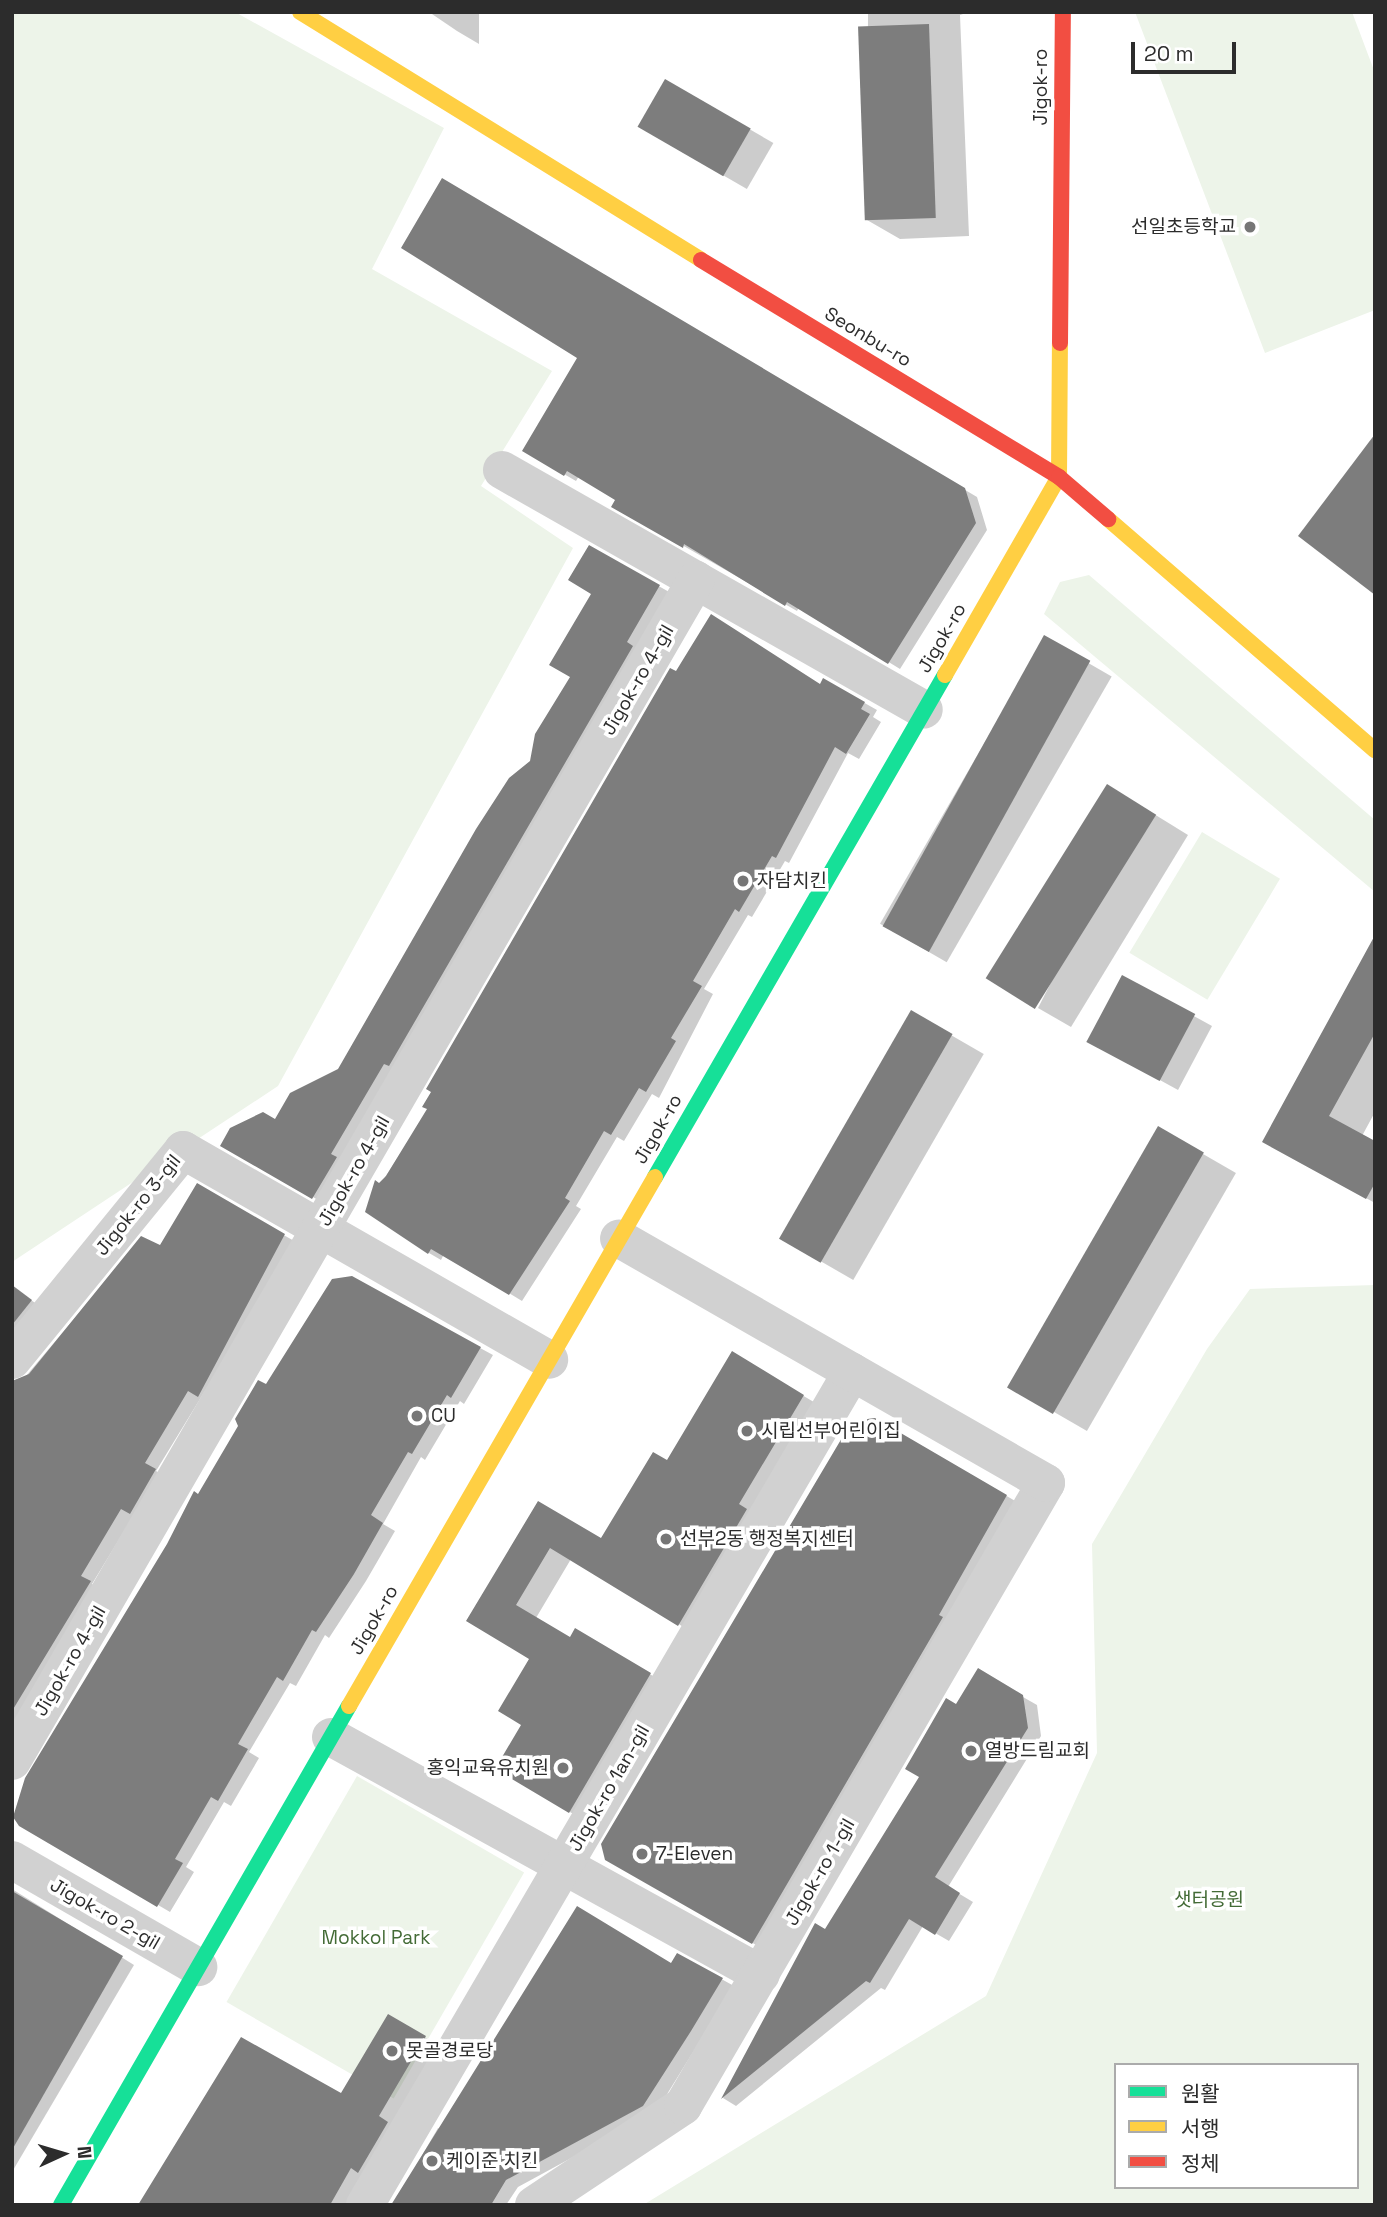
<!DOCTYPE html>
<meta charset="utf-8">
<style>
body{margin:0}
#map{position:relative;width:1387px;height:2217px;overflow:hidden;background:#fff;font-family:"Space Grotesk","Noto Sans KR",sans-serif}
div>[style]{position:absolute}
.green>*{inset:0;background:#edf4e9;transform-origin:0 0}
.shadow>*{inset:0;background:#0003;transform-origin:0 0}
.building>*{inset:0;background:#7d7d7d;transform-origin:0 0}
.street>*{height:38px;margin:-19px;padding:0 19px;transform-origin:19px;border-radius:19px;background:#d1d1d1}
.fast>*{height:16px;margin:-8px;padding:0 8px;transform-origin:8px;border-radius:8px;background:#16e098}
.slow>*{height:16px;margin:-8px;padding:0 8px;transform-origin:8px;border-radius:8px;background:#ffcf43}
.jam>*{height:16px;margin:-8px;padding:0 8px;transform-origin:8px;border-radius:8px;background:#f24e42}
.dots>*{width:19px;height:19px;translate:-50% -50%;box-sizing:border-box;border:4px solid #fff;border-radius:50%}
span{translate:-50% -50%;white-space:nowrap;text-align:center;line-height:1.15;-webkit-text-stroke:7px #fff;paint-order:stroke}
.street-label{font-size:19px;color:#2c2c2c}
.poi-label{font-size:19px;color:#2c2c2c}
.right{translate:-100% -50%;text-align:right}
.left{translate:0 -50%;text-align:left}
.park-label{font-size:19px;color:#436b36}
.frame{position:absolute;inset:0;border:14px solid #2c2c2c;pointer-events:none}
.legend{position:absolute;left:1114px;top:2063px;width:245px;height:126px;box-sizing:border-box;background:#fff;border:2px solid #ababab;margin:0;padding:9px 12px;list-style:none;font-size:21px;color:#2c2c2c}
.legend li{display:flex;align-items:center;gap:14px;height:35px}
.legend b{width:35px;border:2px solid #ababab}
.north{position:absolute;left:28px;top:2119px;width:70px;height:70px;-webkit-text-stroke:5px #fff;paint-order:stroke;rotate:86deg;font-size:19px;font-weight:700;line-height:28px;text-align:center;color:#2c2c2c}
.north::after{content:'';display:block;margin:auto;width:24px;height:32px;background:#2c2c2c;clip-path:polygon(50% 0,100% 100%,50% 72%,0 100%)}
.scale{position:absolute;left:1131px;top:42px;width:105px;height:32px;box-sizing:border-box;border:4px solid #2c2c2c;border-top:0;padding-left:9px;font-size:21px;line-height:24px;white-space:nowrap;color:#2c2c2c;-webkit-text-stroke:5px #fff;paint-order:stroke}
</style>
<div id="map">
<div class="green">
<i style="clip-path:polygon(12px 12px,235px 12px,444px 128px,372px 269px,552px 371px,481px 486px,573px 548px,278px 1086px,12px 1262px)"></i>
<i style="clip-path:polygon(1135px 12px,1352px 12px,1375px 73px,1375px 310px,1265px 353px)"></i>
<i style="clip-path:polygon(1089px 575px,1375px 820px,1375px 892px,1044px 614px,1060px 582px)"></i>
<i style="left:1202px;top:832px;width:91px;height:141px;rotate:31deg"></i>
<i style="clip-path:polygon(evenodd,1375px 1285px,1375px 2205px,643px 2205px,986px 1996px,1097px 1753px,1092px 1544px,1207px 1349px,1250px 1289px,1375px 1285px,1116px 2065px,1357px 2065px,1357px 2187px,1116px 2187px,1116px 2065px)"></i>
<i style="left:357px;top:1776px;width:193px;height:261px;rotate:30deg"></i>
</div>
<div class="shadow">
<i style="clip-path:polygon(429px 12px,479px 12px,479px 44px,457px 31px)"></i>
<i style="clip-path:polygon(868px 12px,969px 12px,960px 15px,969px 236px,900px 239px,867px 220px)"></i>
<i style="left:666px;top:81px;width:124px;height:53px;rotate:30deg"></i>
<i style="clip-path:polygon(443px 180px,977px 497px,987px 530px,900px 669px,799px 607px,797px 611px,614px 506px,618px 499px,579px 476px,576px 481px,524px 451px,579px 358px)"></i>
<i style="clip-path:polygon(589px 547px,671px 593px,325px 1204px,222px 1145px,275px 1121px,339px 1071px,531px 762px,572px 676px,593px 593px)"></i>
<i style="left:1045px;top:638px;width:77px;height:330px;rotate:30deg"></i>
<i style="clip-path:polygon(677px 674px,821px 686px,824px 680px,877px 710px,873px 717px,881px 722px,859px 759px,848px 753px,789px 863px,785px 861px,752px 917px,748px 915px,704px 989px,713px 994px,659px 1098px,652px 1094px,624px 1141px,617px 1137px,576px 1206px,581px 1209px,522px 1301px,444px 1254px,441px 1260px,429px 1253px,380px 1185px,429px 1109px)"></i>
<i style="clip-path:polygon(1141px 806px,1188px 835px,1071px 1027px,1038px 1008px)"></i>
<i style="clip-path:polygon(1375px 964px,1375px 1112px,1362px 1136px,1375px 1143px,1375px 1203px,1297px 1160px)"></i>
<i style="clip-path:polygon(1123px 977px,1212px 1026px,1178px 1090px,1107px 1051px)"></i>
<i style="left:911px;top:1012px;width:84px;height:261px;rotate:30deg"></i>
<i style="left:1158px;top:1128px;width:90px;height:298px;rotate:30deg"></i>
<i style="clip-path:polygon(197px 1186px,296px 1242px,156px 1471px,167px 1477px,134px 1515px,92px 1584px,102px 1590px,12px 1741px,12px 1381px,21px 1382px,142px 1238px,161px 1247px)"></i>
<i style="clip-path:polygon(351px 1278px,493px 1355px,464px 1404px,460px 1401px,425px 1460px,421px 1457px,383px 1524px,395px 1531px,366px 1581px,329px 1638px,325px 1635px,296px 1686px,290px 1683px,249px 1752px,259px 1758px,231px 1806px,224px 1802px,186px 1867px,194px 1872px,170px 1912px,21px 1825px,199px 1496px,266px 1386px)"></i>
<i style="clip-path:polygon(17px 1291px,43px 1308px,12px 1350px,12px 1294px)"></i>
<i style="clip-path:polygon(732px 1354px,824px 1408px,700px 1637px,571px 1559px,536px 1618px,570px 1639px,597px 1642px,671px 1687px,590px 1824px,570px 1812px,524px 1724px,531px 1659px,468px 1621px,539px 1503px,602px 1540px,667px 1462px)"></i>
<i style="left:875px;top:1420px;width:165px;height:514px;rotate:30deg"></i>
<i style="clip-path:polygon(978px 1671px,1037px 1705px,1041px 1736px,948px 1887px,973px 1902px,949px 1941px,923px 1926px,885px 1990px,881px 1988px,736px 2106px,723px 2098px,816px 1926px,826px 1932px,921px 1777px)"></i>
<i style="clip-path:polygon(12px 1889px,134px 1965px,12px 2172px)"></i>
<i style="clip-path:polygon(678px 1955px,734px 1986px,656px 2112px,518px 2187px,506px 2205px,393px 2205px,438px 2128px,443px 2131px,672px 1965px)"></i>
<i style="clip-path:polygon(389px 2016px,438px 2045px,358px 2205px,141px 2205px,342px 2096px)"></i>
</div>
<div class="building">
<i style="left:929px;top:24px;width:194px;height:71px;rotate:88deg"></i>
<i style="left:665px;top:79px;width:99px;height:55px;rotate:30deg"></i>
<i style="clip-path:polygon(442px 178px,965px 488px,976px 523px,888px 664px,787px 602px,785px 606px,684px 544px,683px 548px,611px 507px,615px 500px,567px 471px,564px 476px,522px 451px,577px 358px,401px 248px)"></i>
<i style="clip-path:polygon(1375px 434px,1375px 595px,1298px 536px)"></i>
<i style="clip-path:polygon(589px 545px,660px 585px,627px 642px,633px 646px,389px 1066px,384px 1064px,331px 1154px,337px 1157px,312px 1199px,220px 1146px,230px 1128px,263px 1112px,275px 1119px,290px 1093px,338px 1069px,476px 829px,509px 778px,530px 761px,535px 734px,570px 677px,549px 665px,591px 594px,568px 580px)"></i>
<i style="clip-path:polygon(711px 614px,820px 684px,823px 678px,865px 702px,861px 709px,870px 714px,846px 754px,835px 747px,776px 858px,772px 856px,739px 912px,735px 909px,693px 981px,702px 986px,671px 1038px,676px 1041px,646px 1092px,639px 1088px,611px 1135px,604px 1131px,565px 1198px,570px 1201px,509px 1295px,431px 1249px,428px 1254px,365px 1212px,375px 1180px,379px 1183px,386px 1176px,427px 1109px,422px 1107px,431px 1092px,426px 1089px,670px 668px,676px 671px)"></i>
<i style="left:1044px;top:635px;width:53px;height:333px;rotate:29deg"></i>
<i style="left:1107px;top:784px;width:58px;height:229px;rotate:32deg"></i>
<i style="clip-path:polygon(1375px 935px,1375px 1033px,1329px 1116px,1375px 1141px,1375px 1183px,1366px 1199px,1262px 1142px)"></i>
<i style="left:1122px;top:975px;width:83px;height:76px;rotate:28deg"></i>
<i style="left:911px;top:1010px;width:48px;height:264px;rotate:30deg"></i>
<i style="left:1158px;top:1126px;width:53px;height:302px;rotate:30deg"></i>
<i style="clip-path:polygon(197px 1183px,285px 1234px,198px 1397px,188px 1391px,145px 1463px,156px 1469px,130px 1514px,121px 1509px,81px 1576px,91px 1581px,12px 1711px,12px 1381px,29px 1374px,141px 1236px,160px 1245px)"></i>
<i style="clip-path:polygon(352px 1276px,481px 1347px,451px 1398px,447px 1395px,412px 1454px,408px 1452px,371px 1515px,383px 1523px,354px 1574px,316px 1632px,312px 1630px,283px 1681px,277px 1677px,238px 1744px,248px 1749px,218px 1801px,211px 1797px,175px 1859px,183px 1863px,157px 1907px,19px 1826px,13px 1817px,25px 1778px,167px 1544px,194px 1491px,198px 1494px,238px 1426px,235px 1419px,258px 1380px,266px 1384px,332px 1279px)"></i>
<i style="clip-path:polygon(12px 1285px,32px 1300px,12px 1325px)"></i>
<i style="clip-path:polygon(732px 1351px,804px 1395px,739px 1504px,747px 1509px,678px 1626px,550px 1548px,516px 1605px,570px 1637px,575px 1628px,651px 1673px,569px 1813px,495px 1769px,521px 1725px,498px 1711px,529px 1659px,466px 1621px,538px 1501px,601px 1538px,653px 1452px,667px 1460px)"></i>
<i style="clip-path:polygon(875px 1418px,1007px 1495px,939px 1615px,943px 1617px,752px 1944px,605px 1860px,601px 1844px,852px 1421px)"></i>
<i style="clip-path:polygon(978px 1668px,1023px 1695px,1028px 1728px,935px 1877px,960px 1893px,935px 1935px,909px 1919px,870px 1983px,866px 1981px,721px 2099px,815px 1923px,825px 1929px,919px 1777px,905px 1769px,946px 1698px,956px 1704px)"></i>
<i style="clip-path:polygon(12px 1891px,123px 1956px,12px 2150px)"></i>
<i style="clip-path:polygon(577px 1906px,671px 1963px,677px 1953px,723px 1978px,691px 2031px,643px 2106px,506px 2180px,491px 2205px,391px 2205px)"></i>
<i style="clip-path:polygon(388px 2014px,426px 2036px,379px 2116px,388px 2122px,358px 2173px,351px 2168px,330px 2205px,138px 2205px,241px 2037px,341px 2093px)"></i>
</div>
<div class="street">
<i style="left:502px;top:470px;width:485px;rotate:29.6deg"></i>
<i style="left:12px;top:1360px;width:271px;rotate:-50.8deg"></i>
<i style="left:183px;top:1150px;width:422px;rotate:29.8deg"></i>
<i style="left:331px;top:1737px;width:491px;rotate:28.9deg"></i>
<i style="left:12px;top:1761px;width:1365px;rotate:-59.92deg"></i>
<i style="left:12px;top:1860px;width:215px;rotate:29.9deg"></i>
<i style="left:365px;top:2205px;width:965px;rotate:-59.69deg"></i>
<i style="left:534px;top:2205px;width:179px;rotate:-33.6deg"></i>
<i style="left:683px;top:2106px;width:721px;rotate:-59.77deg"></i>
<i style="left:1046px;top:1483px;width:492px;rotate:-150.2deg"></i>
</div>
<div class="fast">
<i style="left:655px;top:1177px;width:580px;rotate:-59.99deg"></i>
<i style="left:61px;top:2205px;width:576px;rotate:-60.01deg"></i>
</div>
<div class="slow">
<i style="left:300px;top:12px;width:471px;rotate:31.7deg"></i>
<i style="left:1108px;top:519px;width:353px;rotate:40.9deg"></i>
<i style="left:945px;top:675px;width:228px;rotate:-60.1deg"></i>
<i style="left:1059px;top:477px;width:134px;rotate:-89.6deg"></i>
<i style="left:349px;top:1706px;width:611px;rotate:-59.95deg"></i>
</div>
<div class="jam">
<i style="left:701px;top:260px;width:419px;rotate:31.2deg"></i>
<i style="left:1059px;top:477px;width:65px;rotate:40.6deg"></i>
<i style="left:1060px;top:343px;width:331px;rotate:-89.5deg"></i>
</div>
<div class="dots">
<i style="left:1250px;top:227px;background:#767676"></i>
<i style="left:743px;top:881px;background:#767676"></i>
<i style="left:417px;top:1416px;background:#767676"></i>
<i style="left:747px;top:1431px;background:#767676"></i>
<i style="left:666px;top:1539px;background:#767676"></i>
<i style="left:971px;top:1751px;background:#767676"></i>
<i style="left:563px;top:1768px;background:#767676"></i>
<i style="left:642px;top:1854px;background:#767676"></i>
<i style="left:392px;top:2051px;background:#767676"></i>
<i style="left:432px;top:2161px;background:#767676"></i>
</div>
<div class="street-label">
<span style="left:1041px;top:87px;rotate:-90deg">Jigok-ro</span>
<span style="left:868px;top:337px;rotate:31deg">Seonbu-ro</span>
<span style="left:942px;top:638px;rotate:-60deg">Jigok-ro</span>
<span style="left:638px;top:680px;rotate:-60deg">Jigok-ro 4-gil</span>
<span style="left:658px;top:1129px;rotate:-60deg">Jigok-ro</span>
<span style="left:354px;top:1171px;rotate:-60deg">Jigok-ro 4-gil</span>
<span style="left:138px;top:1205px;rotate:-51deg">Jigok-ro 3-gil</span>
<span style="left:374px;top:1620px;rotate:-60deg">Jigok-ro</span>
<span style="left:70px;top:1661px;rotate:-60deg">Jigok-ro 4-gil</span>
<span style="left:609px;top:1788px;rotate:-60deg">Jigok-ro 1an-gil</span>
<span style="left:820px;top:1872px;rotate:-60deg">Jigok-ro 1-gil</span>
<span style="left:105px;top:1914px;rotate:30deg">Jigok-ro 2-gil</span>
</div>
<div class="poi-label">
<span class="right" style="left:1236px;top:227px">선일초등학교</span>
<span class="left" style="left:757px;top:881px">자담치킨</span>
<span class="left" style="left:431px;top:1416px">CU</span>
<span class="left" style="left:761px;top:1431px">시립선부어린이집</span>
<span class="left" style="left:680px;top:1539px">선부2동 행정복지센터</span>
<span class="left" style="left:985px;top:1751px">열방드림교회</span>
<span class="right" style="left:549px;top:1768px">홍익교육유치원</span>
<span class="left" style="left:656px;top:1854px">7-Eleven</span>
<span class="left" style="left:406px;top:2051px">못골경로당</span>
<span class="left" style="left:446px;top:2161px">케이준 치킨</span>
</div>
<div class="park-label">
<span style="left:1209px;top:1900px">샛터공원</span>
<span style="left:376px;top:1938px">Mokkol Park</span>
</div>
<div class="frame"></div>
<ul class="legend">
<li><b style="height:9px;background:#16e098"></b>원활</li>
<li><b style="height:9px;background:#ffcf43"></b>서행</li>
<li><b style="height:9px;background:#f24e42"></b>정체</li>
</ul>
<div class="north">N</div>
<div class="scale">20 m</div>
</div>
